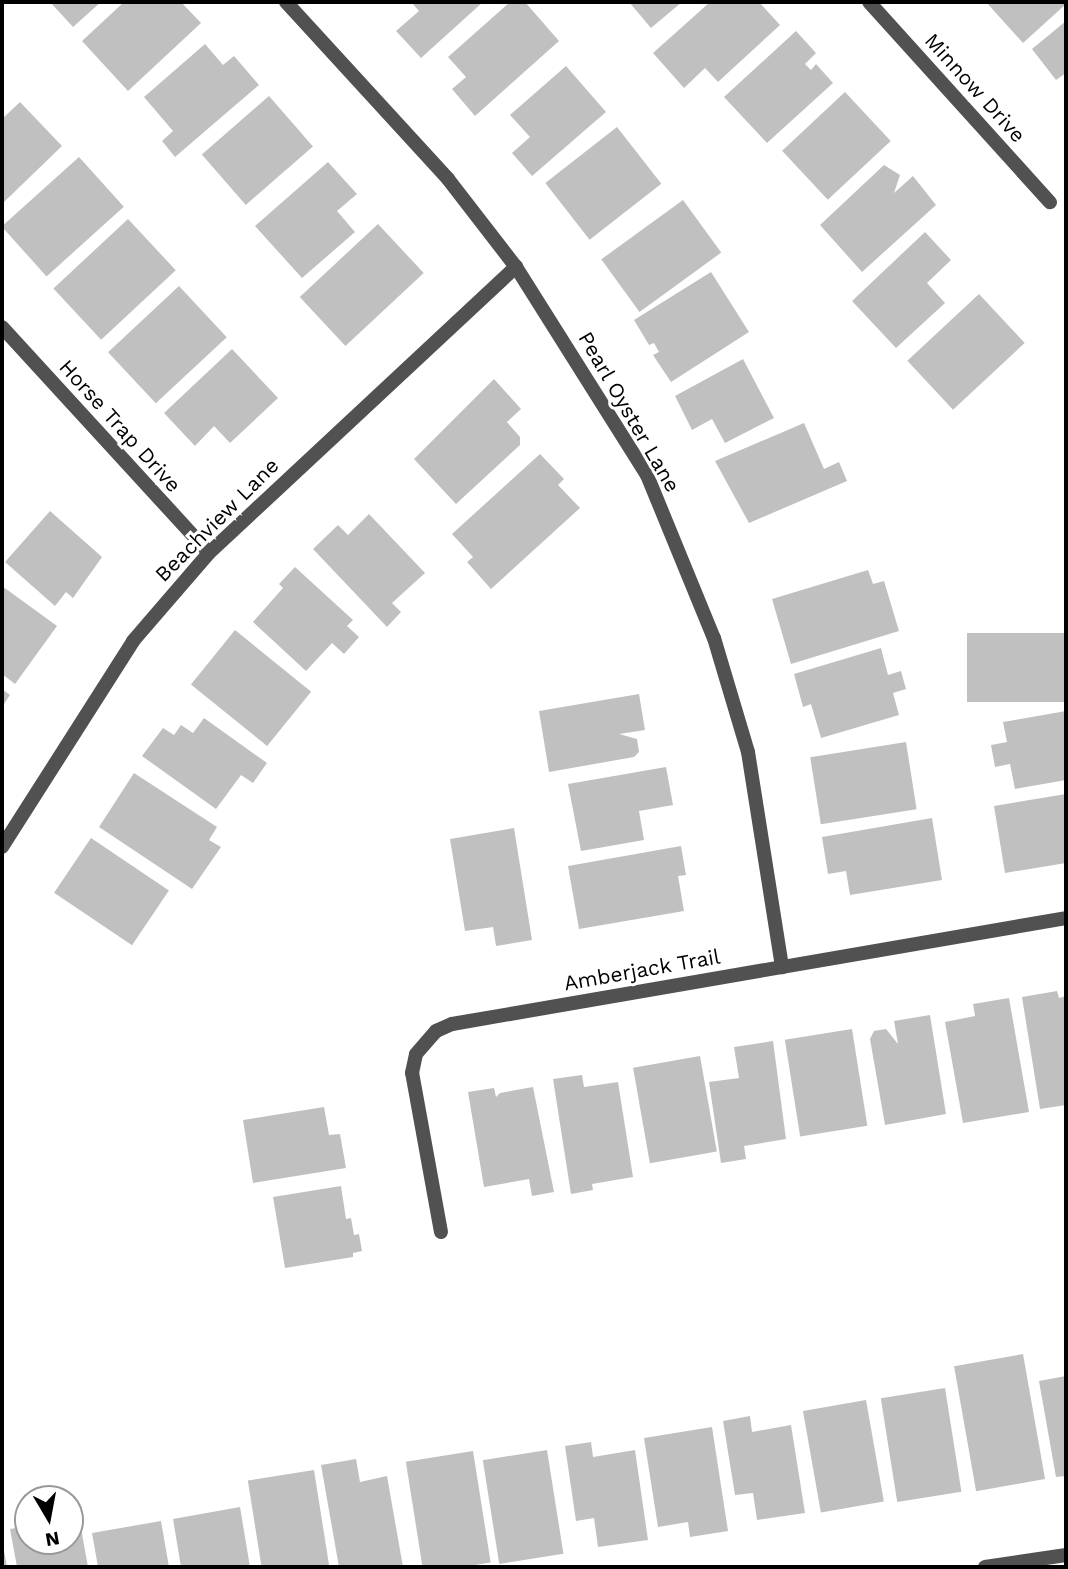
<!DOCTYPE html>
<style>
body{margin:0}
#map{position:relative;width:1068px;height:1569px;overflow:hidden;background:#fff;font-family:"Work Sans",sans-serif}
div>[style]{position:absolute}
.building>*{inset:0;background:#c0c0c0;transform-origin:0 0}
.street>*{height:14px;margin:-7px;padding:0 7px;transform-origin:7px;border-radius:7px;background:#515151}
span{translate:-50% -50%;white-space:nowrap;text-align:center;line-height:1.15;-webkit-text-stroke:6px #fff;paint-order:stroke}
.street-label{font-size:21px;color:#000}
.frame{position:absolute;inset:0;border:4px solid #000;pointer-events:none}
.north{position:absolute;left:14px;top:1485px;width:70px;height:70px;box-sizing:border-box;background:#fff;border:2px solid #999;border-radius:50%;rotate:170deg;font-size:19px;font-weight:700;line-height:28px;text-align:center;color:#000}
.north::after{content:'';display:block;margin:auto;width:24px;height:32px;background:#000;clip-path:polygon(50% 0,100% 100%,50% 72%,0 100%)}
</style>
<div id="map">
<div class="building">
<i style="clip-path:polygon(50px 2px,101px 2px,73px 27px)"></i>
<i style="clip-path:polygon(124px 2px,181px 2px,201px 23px,128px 91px,82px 41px)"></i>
<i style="clip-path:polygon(411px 2px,483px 2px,421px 58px,396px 31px,419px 11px)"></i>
<i style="clip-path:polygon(510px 2px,525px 2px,559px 41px,475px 116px,452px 89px,466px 77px,448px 57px)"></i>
<i style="clip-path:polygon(629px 2px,682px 2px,651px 28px)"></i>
<i style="clip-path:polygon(710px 2px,759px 2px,780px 25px,718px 82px,705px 68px,684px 88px,653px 53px)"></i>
<i style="clip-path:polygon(986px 2px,1066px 2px,1066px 4px,1023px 43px)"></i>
<i style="clip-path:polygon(1066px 21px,1066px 73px,1056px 80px,1032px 49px)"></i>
<i style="clip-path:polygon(796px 31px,816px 53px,805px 64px,811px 70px,816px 64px,833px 83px,767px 143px,724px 97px)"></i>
<i style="clip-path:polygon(205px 44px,223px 65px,234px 56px,259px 85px,175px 157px,162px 141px,173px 131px,144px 97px)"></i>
<i style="clip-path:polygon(566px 66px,606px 112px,532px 176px,512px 153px,530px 137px,510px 115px)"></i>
<i style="left:845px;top:92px;width:67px;height:86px;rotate:47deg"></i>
<i style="left:269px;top:96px;width:67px;height:89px;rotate:49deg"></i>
<i style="clip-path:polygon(20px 102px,62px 146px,4px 202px,2px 119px)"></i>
<i style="left:617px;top:127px;width:72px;height:91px;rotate:52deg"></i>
<i style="left:79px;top:157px;width:67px;height:104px;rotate:48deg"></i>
<i style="clip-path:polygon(328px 162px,357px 194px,337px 211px,355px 232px,302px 278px,255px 226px)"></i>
<i style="clip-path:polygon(884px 165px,900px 175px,894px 193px,913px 176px,936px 205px,862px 272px,820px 225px)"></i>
<i style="left:683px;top:200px;width:65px;height:101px;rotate:54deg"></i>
<i style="left:128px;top:219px;width:70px;height:102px;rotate:47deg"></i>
<i style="left:378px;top:224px;width:67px;height:107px;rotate:47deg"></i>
<i style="clip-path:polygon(925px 232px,951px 260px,927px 283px,945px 303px,896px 348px,852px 301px)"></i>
<i style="clip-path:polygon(711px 272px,749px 332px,671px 382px,653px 355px,659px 352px,654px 343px,649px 345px,634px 320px)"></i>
<i style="left:179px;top:286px;width:70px;height:97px;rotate:47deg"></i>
<i style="left:979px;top:294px;width:67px;height:98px;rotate:47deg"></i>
<i style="clip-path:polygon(232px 349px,278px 398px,230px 443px,214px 426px,195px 446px,164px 413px)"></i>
<i style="clip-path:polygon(743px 359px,774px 418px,725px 443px,712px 419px,692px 430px,675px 396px)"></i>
<i style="clip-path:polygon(494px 379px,521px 409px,507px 422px,520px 437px,520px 445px,456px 504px,414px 459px)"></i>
<i style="clip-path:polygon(804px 423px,824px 469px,839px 462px,847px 481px,749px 523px,715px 461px)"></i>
<i style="clip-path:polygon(540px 454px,564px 479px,558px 485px,580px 508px,491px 589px,467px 562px,473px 557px,452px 534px)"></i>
<i style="clip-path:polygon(50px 511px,102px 557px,73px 598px,66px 592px,55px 606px,5px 562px)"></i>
<i style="clip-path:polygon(369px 514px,425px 573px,392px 603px,401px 612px,387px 627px,313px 549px,338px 525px,348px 535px)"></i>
<i style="clip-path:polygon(295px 567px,353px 620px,347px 626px,359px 637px,344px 654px,332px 643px,306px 671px,253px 622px,283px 588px,279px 584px)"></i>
<i style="clip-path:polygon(868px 570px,873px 584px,884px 581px,899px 631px,791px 664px,772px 599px)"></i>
<i style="clip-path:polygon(2px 586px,57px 626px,15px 684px,2px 674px)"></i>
<i style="left:235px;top:630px;width:98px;height:70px;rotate:39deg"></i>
<i style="left:1066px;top:633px;width:69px;height:99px;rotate:90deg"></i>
<i style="clip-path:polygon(881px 648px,888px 675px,901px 671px,906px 689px,893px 693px,899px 715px,821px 738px,811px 704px,803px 707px,794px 674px)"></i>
<i style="clip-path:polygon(2px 689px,10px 695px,2px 707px)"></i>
<i style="clip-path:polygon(639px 694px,645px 730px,619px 734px,637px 739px,639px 752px,634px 757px,549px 772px,539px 711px)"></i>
<i style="clip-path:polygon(1066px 711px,1066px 780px,1015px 789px,1010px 764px,995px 767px,991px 745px,1007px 742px,1003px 722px)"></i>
<i style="clip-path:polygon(204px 718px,267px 763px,253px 783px,241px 775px,216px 809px,142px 756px,163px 728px,174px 735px,181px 725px,193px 733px)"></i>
<i style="left:906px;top:742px;width:68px;height:97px;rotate:81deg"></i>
<i style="clip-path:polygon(666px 767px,673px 805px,639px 811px,644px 840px,581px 851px,568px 784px)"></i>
<i style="clip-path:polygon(134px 773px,217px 827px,209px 840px,221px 847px,192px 889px,99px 827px)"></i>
<i style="clip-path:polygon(1066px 794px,1066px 863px,1005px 873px,994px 806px)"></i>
<i style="clip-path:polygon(932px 818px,942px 880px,850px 895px,846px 871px,828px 874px,822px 837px)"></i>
<i style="clip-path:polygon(514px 828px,532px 940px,496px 946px,493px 927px,465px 931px,450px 839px)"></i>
<i style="left:91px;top:838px;width:94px;height:66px;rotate:34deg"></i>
<i style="clip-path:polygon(681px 846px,686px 875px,678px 876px,684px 911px,579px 929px,568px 866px)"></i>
<i style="clip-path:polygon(1057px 991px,1059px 998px,1066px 996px,1066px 1105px,1040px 1109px,1022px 997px)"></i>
<i style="clip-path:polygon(1009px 998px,1029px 1112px,963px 1123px,945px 1022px,975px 1016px,973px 1004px)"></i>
<i style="clip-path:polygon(930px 1015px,946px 1114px,885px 1125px,870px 1039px,874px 1031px,886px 1029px,898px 1044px,894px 1021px)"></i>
<i style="left:852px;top:1029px;width:98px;height:68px;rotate:81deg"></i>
<i style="clip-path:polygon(773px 1041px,786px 1139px,744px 1146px,746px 1159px,721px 1163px,709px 1082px,739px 1078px,734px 1047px)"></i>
<i style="left:700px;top:1056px;width:97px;height:68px;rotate:80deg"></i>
<i style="clip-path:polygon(582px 1075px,584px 1087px,618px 1082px,633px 1177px,592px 1184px,593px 1190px,571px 1194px,553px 1079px)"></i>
<i style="clip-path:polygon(533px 1087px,554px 1192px,532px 1196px,529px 1179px,484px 1187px,468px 1092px,494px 1088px,496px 1097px,500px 1093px)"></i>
<i style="clip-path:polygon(324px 1107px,329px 1135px,340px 1134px,346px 1168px,253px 1183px,243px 1120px)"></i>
<i style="clip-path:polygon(341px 1186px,346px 1219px,351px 1218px,354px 1235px,359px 1234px,362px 1251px,353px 1253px,353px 1257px,285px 1268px,273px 1197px)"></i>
<i style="left:1023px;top:1354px;width:127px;height:70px;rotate:80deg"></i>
<i style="clip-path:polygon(1066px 1376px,1066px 1476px,1056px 1477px,1039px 1381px)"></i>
<i style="left:945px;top:1388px;width:105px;height:65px;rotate:81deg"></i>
<i style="left:866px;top:1400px;width:103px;height:64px;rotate:80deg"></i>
<i style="clip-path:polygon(750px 1416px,752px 1432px,791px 1425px,805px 1513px,757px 1520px,753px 1493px,735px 1495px,723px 1421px)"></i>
<i style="clip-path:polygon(712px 1427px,728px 1531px,690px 1537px,688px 1522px,658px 1527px,644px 1438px)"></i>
<i style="clip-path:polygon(591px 1442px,593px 1457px,635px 1450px,648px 1540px,598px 1547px,594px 1518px,576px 1521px,565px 1446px)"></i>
<i style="left:547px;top:1450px;width:105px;height:65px;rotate:81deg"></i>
<i style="left:473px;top:1451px;width:113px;height:68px;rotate:81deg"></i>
<i style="clip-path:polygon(356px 1459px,360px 1482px,387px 1476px,403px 1567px,339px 1567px,321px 1465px)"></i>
<i style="left:314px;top:1470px;width:98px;height:67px;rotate:81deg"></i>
<i style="clip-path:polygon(240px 1507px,250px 1567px,181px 1567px,173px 1519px)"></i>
<i style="clip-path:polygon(79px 1517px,88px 1567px,17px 1567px,10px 1529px,28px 1526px,28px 1541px,70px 1541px,70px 1519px)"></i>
<i style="clip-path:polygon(161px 1521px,169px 1567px,98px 1567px,92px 1533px)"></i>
<i style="clip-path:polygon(3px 1545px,7px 1567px,2px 1567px)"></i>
</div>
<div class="street">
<i style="left:286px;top:2px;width:240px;rotate:47.5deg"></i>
<i style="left:448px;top:179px;width:111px;rotate:52.3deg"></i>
<i style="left:516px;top:267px;width:246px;rotate:57.8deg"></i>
<i style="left:647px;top:475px;width:176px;rotate:67.7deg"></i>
<i style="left:714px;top:638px;width:119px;rotate:73.4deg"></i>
<i style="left:748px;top:752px;width:218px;rotate:81deg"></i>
<i style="left:869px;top:2px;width:270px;rotate:47.9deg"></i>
<i style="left:2px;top:327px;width:306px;rotate:47.5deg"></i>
<i style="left:2px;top:847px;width:244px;rotate:-57.5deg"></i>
<i style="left:133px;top:641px;width:116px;rotate:-49.2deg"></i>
<i style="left:209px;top:553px;width:420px;rotate:-43deg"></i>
<i style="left:441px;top:1232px;width:162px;rotate:-100.3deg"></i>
<i style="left:412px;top:1073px;width:19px;rotate:-78deg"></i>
<i style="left:416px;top:1054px;width:30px;rotate:-49deg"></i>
<i style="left:436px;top:1031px;width:17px;rotate:-24deg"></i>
<i style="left:452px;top:1024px;width:623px;rotate:-9.79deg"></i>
<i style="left:985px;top:1567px;width:82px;rotate:-8.4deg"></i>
</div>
<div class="street-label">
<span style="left:975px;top:88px;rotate:48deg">Minnow Drive</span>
<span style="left:629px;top:412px;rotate:60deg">Pearl Oyster Lane</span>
<span style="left:120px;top:426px;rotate:48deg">Horse Trap Drive</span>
<span style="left:217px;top:520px;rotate:-45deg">Beachview Lane</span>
<span style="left:642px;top:970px;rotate:-10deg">Amberjack Trail</span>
</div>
<div class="frame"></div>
<div class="north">N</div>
</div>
